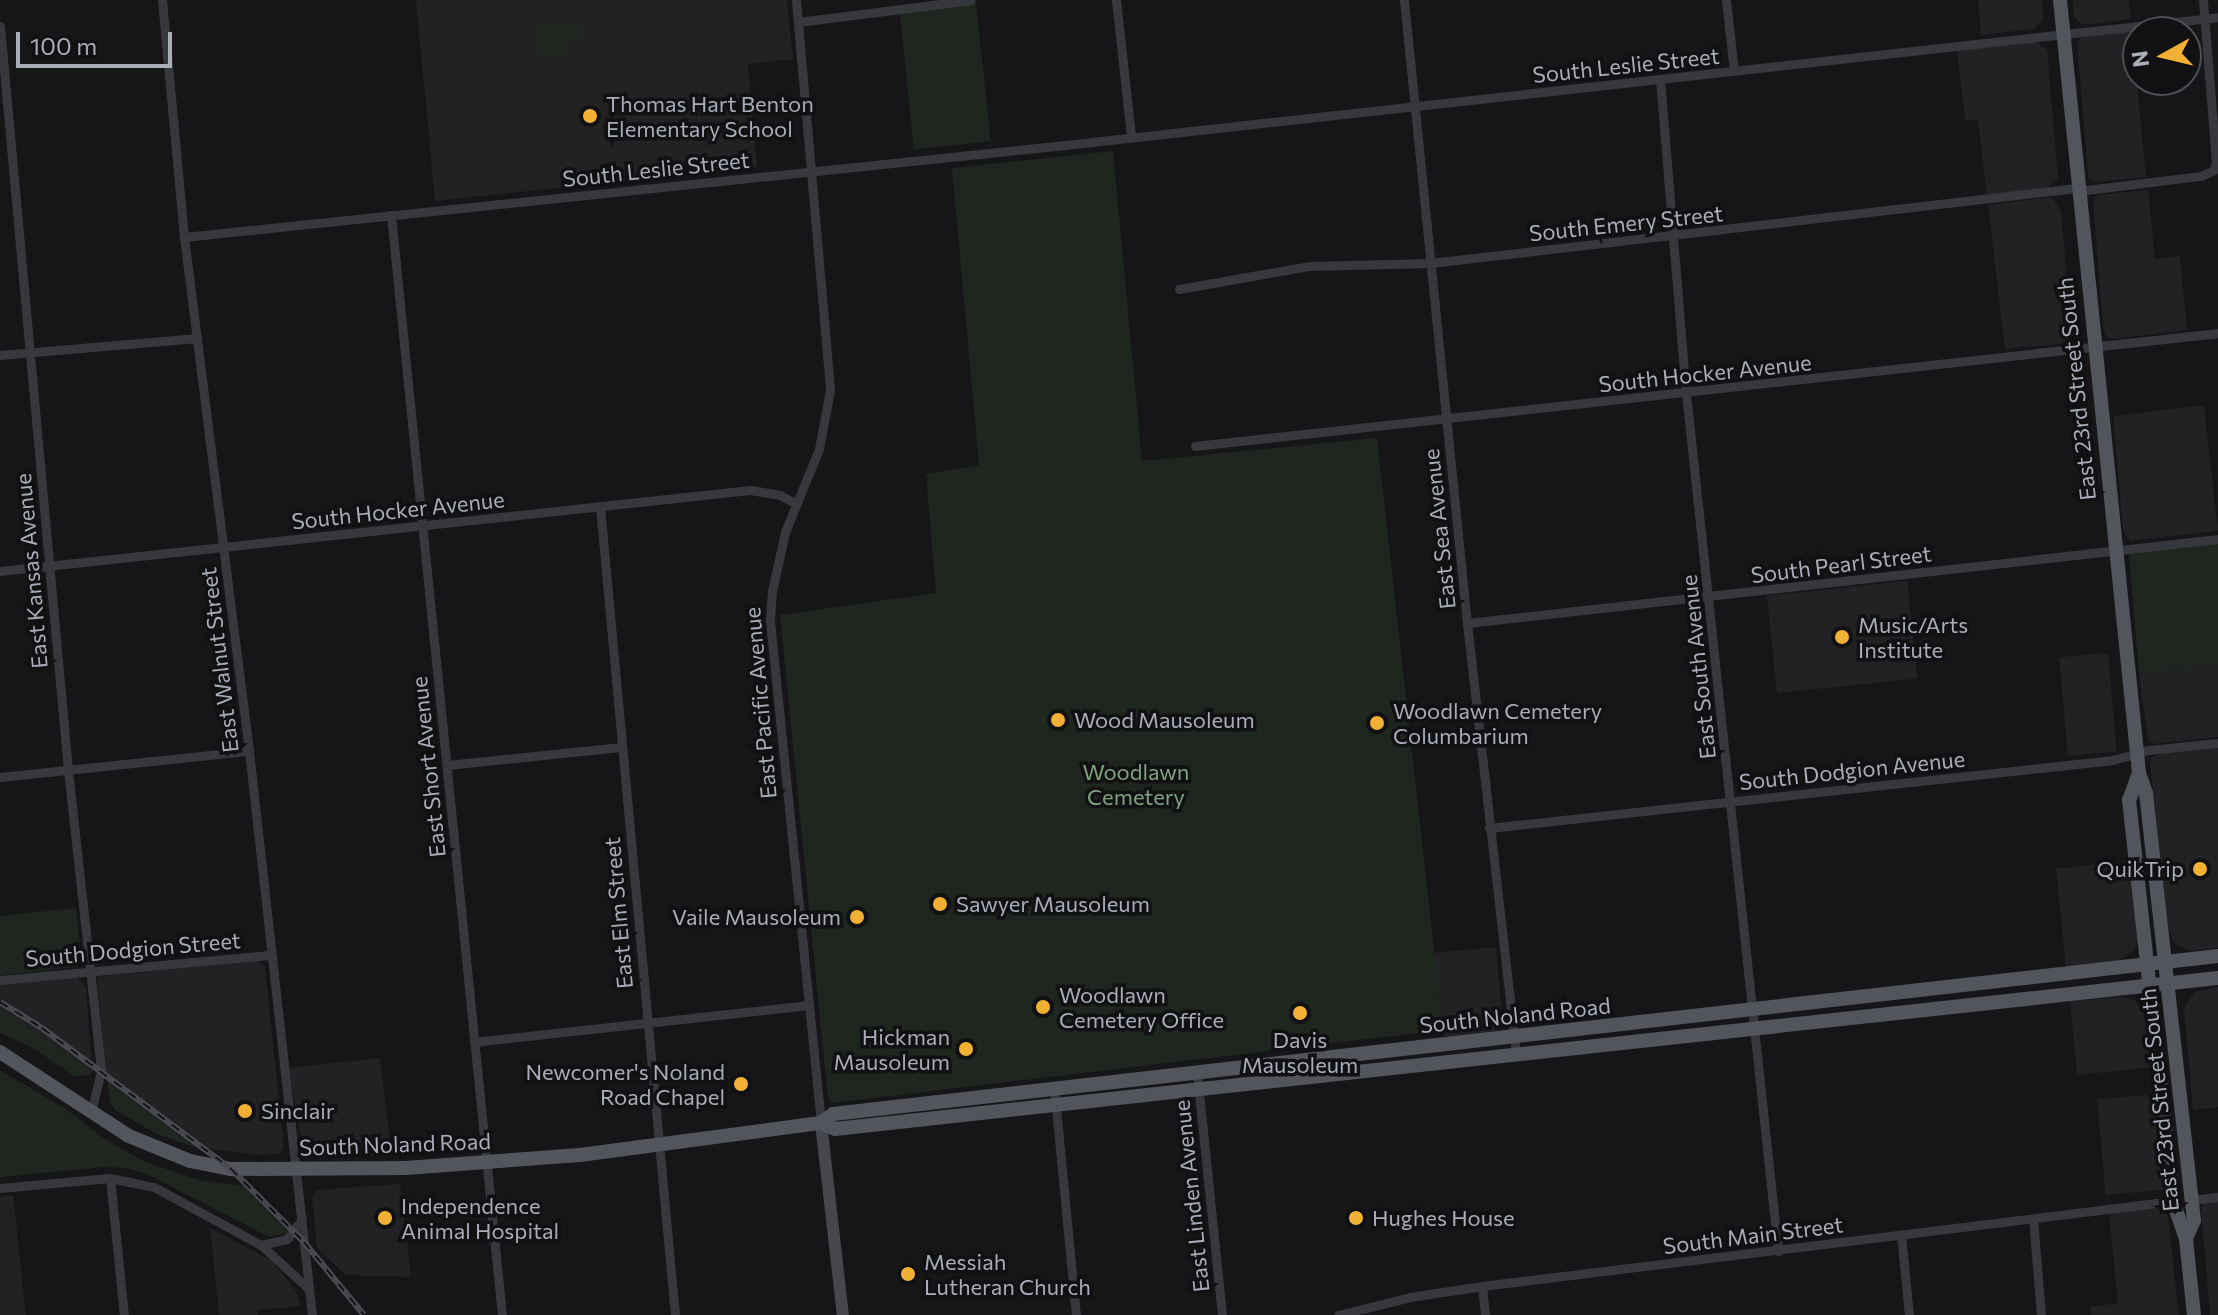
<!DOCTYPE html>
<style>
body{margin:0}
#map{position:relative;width:2218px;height:1315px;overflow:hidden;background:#161618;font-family:Commissioner,sans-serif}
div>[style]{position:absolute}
.built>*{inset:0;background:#222225;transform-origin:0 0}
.green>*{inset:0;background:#1e261f;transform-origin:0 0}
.street>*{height:9px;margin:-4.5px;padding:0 4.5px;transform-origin:4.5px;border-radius:4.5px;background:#37383d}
.secondary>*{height:12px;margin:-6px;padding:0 6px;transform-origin:6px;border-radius:6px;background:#45474d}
.primary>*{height:14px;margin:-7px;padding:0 7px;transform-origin:7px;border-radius:7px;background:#53555c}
.rail>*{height:6px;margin-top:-3px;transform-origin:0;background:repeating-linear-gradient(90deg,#111113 0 9px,#4a4c52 0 18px);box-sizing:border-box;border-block:2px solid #4a4c52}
.dots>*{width:22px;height:22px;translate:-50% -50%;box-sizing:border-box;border:4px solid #111113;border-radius:50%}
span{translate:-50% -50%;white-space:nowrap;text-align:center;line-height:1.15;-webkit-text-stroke:7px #111113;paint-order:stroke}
.street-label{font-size:22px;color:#a8adb8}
.poi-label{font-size:22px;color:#a8adb8}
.left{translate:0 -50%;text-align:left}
.right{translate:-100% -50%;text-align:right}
.park-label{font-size:22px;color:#7fa381}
.north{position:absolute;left:2122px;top:16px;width:80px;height:80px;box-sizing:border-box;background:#111113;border:2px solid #4d4f55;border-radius:50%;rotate:262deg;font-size:22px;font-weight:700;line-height:32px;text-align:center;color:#a8adb8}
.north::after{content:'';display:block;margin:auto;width:28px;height:36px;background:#f2b134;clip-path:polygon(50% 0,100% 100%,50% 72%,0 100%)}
.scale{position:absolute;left:16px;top:32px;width:156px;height:36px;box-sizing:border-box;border:4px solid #a8adb8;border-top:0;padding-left:10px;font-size:24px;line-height:28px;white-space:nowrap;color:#a8adb8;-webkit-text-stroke:6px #111113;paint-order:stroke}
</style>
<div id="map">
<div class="built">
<i style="clip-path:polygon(416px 0,787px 0,793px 59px,748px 64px,757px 167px,435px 201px)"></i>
<i style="clip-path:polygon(1978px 0,2042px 0,2044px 18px,2035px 29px,1981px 35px)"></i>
<i style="clip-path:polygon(2073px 0,2129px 0,2131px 19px,2083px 25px,2074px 17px)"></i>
<i style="clip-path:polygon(2132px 31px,2146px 177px,2095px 182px,2089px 179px,2088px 171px,2077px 44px,2081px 37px)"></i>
<i style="clip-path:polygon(2036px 41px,2047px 50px,2058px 178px,2047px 188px,1987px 195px,1978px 120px,1965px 121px,1957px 49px)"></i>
<i style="clip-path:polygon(2148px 190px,2155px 259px,2180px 256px,2187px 330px,2112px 339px,2105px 335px,2103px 328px,2093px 201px,2097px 195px)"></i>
<i style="clip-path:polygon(2052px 197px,2061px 211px,2072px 336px,2060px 344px,2005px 349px,1988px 205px)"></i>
<i style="clip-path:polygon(2204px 405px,2218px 531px,2130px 541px,2123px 530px,2113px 416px)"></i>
<i style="left:1907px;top:581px;width:98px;height:141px;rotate:84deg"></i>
<i style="left:2108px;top:653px;width:99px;height:49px;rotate:85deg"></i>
<i style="clip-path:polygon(2218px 665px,2218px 737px,2153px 744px,2148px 740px,2139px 673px)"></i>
<i style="clip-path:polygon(2218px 748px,2218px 948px,2188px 951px,2174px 942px,2168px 929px,2150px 762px,2152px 757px,2160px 754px)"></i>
<i style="clip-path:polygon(2131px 860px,2138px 940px,2135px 949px,2119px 961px,2066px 967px,2056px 869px)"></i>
<i style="clip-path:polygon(1496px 947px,1503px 1026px,1495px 1031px,1443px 1037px,1434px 953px)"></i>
<i style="clip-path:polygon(257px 961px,265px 966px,284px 1148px,278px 1154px,258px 1155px,195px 1147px,107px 1081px,97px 977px)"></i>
<i style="clip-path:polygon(77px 977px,86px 988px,92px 1071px,0 1009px,0 985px)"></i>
<i style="clip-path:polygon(2218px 987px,2218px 1107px,2193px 1110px,2184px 1008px,2195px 992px)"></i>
<i style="clip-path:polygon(2124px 997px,2134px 1000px,2147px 1013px,2154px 1067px,2077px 1075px,2070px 1001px)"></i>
<i style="clip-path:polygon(380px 1058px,392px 1156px,311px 1157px,304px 1153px,288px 1068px)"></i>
<i style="left:2157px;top:1094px;width:96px;height:60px;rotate:85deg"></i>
<i style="clip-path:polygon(400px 1184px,411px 1277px,346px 1275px,317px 1248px,312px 1198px,316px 1190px)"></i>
<i style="clip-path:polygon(13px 1195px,26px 1315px,0 1315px,0 1197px)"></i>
<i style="clip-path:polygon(2218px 1201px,2218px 1315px,2210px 1315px,2201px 1208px,2203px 1203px)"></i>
<i style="clip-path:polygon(2162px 1207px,2167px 1209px,2179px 1315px,2091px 1315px,2091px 1307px,2118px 1303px,2109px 1214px)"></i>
<i style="clip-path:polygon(210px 1228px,272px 1261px,296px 1291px,301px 1306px,258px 1310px,258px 1315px,219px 1315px)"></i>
</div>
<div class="green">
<i style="left:976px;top:2px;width:140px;height:77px;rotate:84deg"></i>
<i style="clip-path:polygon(582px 21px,583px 37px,569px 38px,570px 54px,537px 58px,534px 25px)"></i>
<i style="clip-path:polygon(1113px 151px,1142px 461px,1377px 438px,1443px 1030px,832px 1103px,828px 1098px,780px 615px,936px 593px,926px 474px,979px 465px,952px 168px)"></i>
<i style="clip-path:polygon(2218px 543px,2218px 665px,2139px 673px,2129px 556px,2132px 553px)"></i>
<i style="clip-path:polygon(76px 908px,82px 963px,78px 967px,0 975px,0 916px)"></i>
<i style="clip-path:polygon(0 1009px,92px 1070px,90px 1075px,74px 1076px,33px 1048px,0 1033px)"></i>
<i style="clip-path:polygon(0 1070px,66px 1109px,103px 1138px,143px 1161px,198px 1180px,244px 1186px,288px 1232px,269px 1237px,149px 1175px,126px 1168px,105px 1167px,0 1177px)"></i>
<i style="clip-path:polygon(107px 1081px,195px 1147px,159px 1135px,115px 1110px,110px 1102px)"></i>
</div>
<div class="street">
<i style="left:162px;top:0;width:238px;rotate:84.7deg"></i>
<i style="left:184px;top:237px;width:518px;rotate:82.79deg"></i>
<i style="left:249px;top:751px;width:568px;rotate:83.63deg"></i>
<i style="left:796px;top:0;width:391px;rotate:85deg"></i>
<i style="left:830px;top:390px;width:60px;rotate:100.6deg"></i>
<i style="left:819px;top:449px;width:90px;rotate:112.3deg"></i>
<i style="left:785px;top:532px;width:60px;rotate:102.4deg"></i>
<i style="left:772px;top:591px;width:30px;rotate:94deg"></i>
<i style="left:770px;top:621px;width:505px;rotate:84.2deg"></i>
<i style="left:1116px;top:0;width:137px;rotate:83.7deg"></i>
<i style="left:1404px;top:0;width:626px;rotate:84.23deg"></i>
<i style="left:1467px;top:623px;width:433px;rotate:83.5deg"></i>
<i style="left:1726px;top:0;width:71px;rotate:83.6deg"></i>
<i style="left:798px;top:22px;width:174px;rotate:-7.2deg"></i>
<i style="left:0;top:26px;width:747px;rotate:84.78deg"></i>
<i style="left:68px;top:770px;width:303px;rotate:83.7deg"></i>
<i style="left:101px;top:1071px;width:42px;rotate:103.7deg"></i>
<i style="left:1660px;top:79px;width:315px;rotate:85.3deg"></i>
<i style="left:1686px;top:393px;width:863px;rotate:83.88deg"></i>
<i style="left:2078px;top:191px;width:124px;rotate:-7deg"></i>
<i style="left:2201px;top:176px;width:14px;rotate:-25deg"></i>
<i style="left:2214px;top:170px;width:8px;rotate:-76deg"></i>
<i style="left:2216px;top:162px;width:163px;rotate:-94.6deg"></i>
<i style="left:391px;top:215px;width:1106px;rotate:84.24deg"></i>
<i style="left:184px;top:237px;width:886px;rotate:-5.96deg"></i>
<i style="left:1065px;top:145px;width:1160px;rotate:-6.33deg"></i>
<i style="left:1179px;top:289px;width:133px;rotate:-10deg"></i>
<i style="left:1310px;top:266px;width:120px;rotate:-1.4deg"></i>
<i style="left:1430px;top:263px;width:651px;rotate:-6.61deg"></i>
<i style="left:0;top:355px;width:198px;rotate:-4.9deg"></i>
<i style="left:1195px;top:446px;width:1029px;rotate:-6.3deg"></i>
<i style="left:600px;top:507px;width:811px;rotate:84.7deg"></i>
<i style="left:0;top:571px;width:754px;rotate:-6.16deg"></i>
<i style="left:750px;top:490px;width:30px;rotate:9deg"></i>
<i style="left:780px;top:495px;width:19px;rotate:28deg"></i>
<i style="left:1467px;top:623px;width:756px;rotate:-6.38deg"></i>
<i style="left:447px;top:765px;width:175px;rotate:-5.9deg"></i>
<i style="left:0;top:777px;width:250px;rotate:-6deg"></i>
<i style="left:1489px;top:828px;width:628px;rotate:-6.22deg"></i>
<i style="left:2113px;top:760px;width:37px;rotate:-16deg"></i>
<i style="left:2149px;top:750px;width:69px;rotate:-5.8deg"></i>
<i style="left:0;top:980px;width:270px;rotate:-5.3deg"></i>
<i style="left:474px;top:1042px;width:337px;rotate:-6.3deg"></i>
<i style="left:1197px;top:1073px;width:243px;rotate:84.1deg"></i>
<i style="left:1054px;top:1087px;width:229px;rotate:84.5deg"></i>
<i style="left:110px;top:1178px;width:138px;rotate:84.2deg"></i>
<i style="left:0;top:1188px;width:110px;rotate:-5.2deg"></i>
<i style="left:110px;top:1178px;width:45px;rotate:11.6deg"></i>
<i style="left:154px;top:1187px;width:122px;rotate:28.5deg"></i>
<i style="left:261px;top:1245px;width:65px;rotate:42.5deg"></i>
<i style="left:2192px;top:1200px;width:26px;rotate:-7deg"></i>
<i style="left:2033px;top:1219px;width:96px;rotate:85.2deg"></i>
<i style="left:1901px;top:1235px;width:80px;rotate:84.3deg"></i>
<i style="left:261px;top:1245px;width:27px;rotate:-13deg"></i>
<i style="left:287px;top:1239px;width:25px;rotate:-53deg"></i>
<i style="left:1482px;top:1286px;width:29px;rotate:84deg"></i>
<i style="left:1338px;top:1315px;width:74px;rotate:-14deg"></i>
<i style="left:1410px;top:1297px;width:73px;rotate:-8.7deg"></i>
<i style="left:1482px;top:1286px;width:696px;rotate:-7.01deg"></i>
</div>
<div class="secondary">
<i style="left:821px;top:1123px;width:193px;rotate:83.5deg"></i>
</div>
<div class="primary">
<i style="left:2060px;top:0;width:777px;rotate:84.16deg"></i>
<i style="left:2139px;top:773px;width:21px;rotate:71deg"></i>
<i style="left:2146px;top:793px;width:430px;rotate:83.6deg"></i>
<i style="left:2194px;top:1220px;width:21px;rotate:113deg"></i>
<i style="left:2139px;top:773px;width:29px;rotate:110deg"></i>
<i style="left:2129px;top:800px;width:403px;rotate:83.7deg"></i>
<i style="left:2173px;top:1201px;width:40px;rotate:71.1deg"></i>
<i style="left:2186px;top:1239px;width:76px;rotate:84deg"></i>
<i style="left:0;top:1052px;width:154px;rotate:33.1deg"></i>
<i style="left:129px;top:1136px;width:66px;rotate:22.3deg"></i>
<i style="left:190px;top:1161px;width:42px;rotate:11deg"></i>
<i style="left:231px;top:1169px;width:175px;rotate:-0.3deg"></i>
<i style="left:406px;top:1168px;width:174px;rotate:-4.3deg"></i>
<i style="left:580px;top:1155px;width:243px;rotate:-7.6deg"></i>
<i style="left:821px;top:1123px;width:15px;rotate:-37deg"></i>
<i style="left:833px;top:1114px;width:1394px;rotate:-6.51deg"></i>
<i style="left:821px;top:1123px;width:15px;rotate:23deg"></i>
<i style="left:835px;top:1129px;width:1391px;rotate:-6.23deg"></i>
</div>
<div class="rail">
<i style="left:0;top:1002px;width:49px;rotate:31.8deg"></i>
<i style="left:42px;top:1028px;width:236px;rotate:36.7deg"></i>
<i style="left:231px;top:1169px;width:103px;rotate:45deg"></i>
<i style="left:304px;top:1242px;width:94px;rotate:50.6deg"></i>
</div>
<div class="dots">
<i style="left:590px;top:116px;background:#f2b134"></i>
<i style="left:1842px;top:637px;background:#f2b134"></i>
<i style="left:1058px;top:720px;background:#f2b134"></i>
<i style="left:1377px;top:723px;background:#f2b134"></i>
<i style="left:2200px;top:869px;background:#f2b134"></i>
<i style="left:940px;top:904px;background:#f2b134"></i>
<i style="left:857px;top:917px;background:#f2b134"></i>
<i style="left:1043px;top:1007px;background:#f2b134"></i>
<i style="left:1300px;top:1013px;background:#f2b134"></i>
<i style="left:966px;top:1049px;background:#f2b134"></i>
<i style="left:741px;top:1084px;background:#f2b134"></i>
<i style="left:245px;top:1111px;background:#f2b134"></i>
<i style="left:385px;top:1218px;background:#f2b134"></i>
<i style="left:1356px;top:1218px;background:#f2b134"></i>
<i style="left:908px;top:1274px;background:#f2b134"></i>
</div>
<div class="street-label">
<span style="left:1626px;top:65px;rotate:-6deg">South Leslie Street</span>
<span style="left:656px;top:169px;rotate:-6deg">South Leslie Street</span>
<span style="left:1626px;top:223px;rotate:-6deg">South Emery Street</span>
<span style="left:1705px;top:373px;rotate:-6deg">South Hocker Avenue</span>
<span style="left:2076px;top:389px;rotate:-96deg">East 23rd Street South</span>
<span style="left:398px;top:510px;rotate:-6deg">South Hocker Avenue</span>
<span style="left:1439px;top:529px;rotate:-96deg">East Sea Avenue</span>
<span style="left:1841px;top:564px;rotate:-7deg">South Pearl Street</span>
<span style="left:31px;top:571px;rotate:-95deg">East Kansas Avenue</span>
<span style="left:219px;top:660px;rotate:-97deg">East Walnut Street</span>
<span style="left:1698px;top:667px;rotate:-96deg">East South Avenue</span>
<span style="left:760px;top:703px;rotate:-95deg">East Pacific Avenue</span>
<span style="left:428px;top:767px;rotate:-96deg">East Short Avenue</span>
<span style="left:1852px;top:770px;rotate:-6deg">South Dodgion Avenue</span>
<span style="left:618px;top:913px;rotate:-95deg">East Elm Street</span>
<span style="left:133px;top:949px;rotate:-5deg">South Dodgion Street</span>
<span style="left:1515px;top:1015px;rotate:-6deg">South Noland Road</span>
<span style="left:2159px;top:1100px;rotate:-96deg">East 23rd Street South</span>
<span style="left:395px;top:1144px;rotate:-2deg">South Noland Road</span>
<span style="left:1191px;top:1196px;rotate:-96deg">East Linden Avenue</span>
<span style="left:1753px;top:1235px;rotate:-7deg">South Main Street</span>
</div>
<div class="poi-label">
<span class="left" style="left:606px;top:116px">Thomas Hart Benton<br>Elementary School</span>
<span class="left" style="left:1858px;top:637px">Music/Arts<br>Institute</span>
<span class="left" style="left:1393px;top:723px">Woodlawn Cemetery<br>Columbarium</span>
<span class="left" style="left:1074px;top:720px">Wood Mausoleum</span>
<span class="right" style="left:2184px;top:869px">QuikTrip</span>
<span class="left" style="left:956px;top:904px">Sawyer Mausoleum</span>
<span class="right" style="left:841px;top:917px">Vaile Mausoleum</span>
<span class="left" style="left:1059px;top:1007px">Woodlawn<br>Cemetery Office</span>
<span class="right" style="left:950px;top:1049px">Hickman<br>Mausoleum</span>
<span style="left:1300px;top:1052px">Davis<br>Mausoleum</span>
<span class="right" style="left:725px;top:1084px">Newcomer's Noland<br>Road Chapel</span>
<span class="left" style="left:261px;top:1111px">Sinclair</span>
<span class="left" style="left:401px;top:1218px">Independence<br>Animal Hospital</span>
<span class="left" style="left:1372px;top:1218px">Hughes House</span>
<span class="left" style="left:924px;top:1274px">Messiah<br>Lutheran Church</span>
</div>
<div class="park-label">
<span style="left:1136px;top:784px">Woodlawn<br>Cemetery</span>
</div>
<div class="north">N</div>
<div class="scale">100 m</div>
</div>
